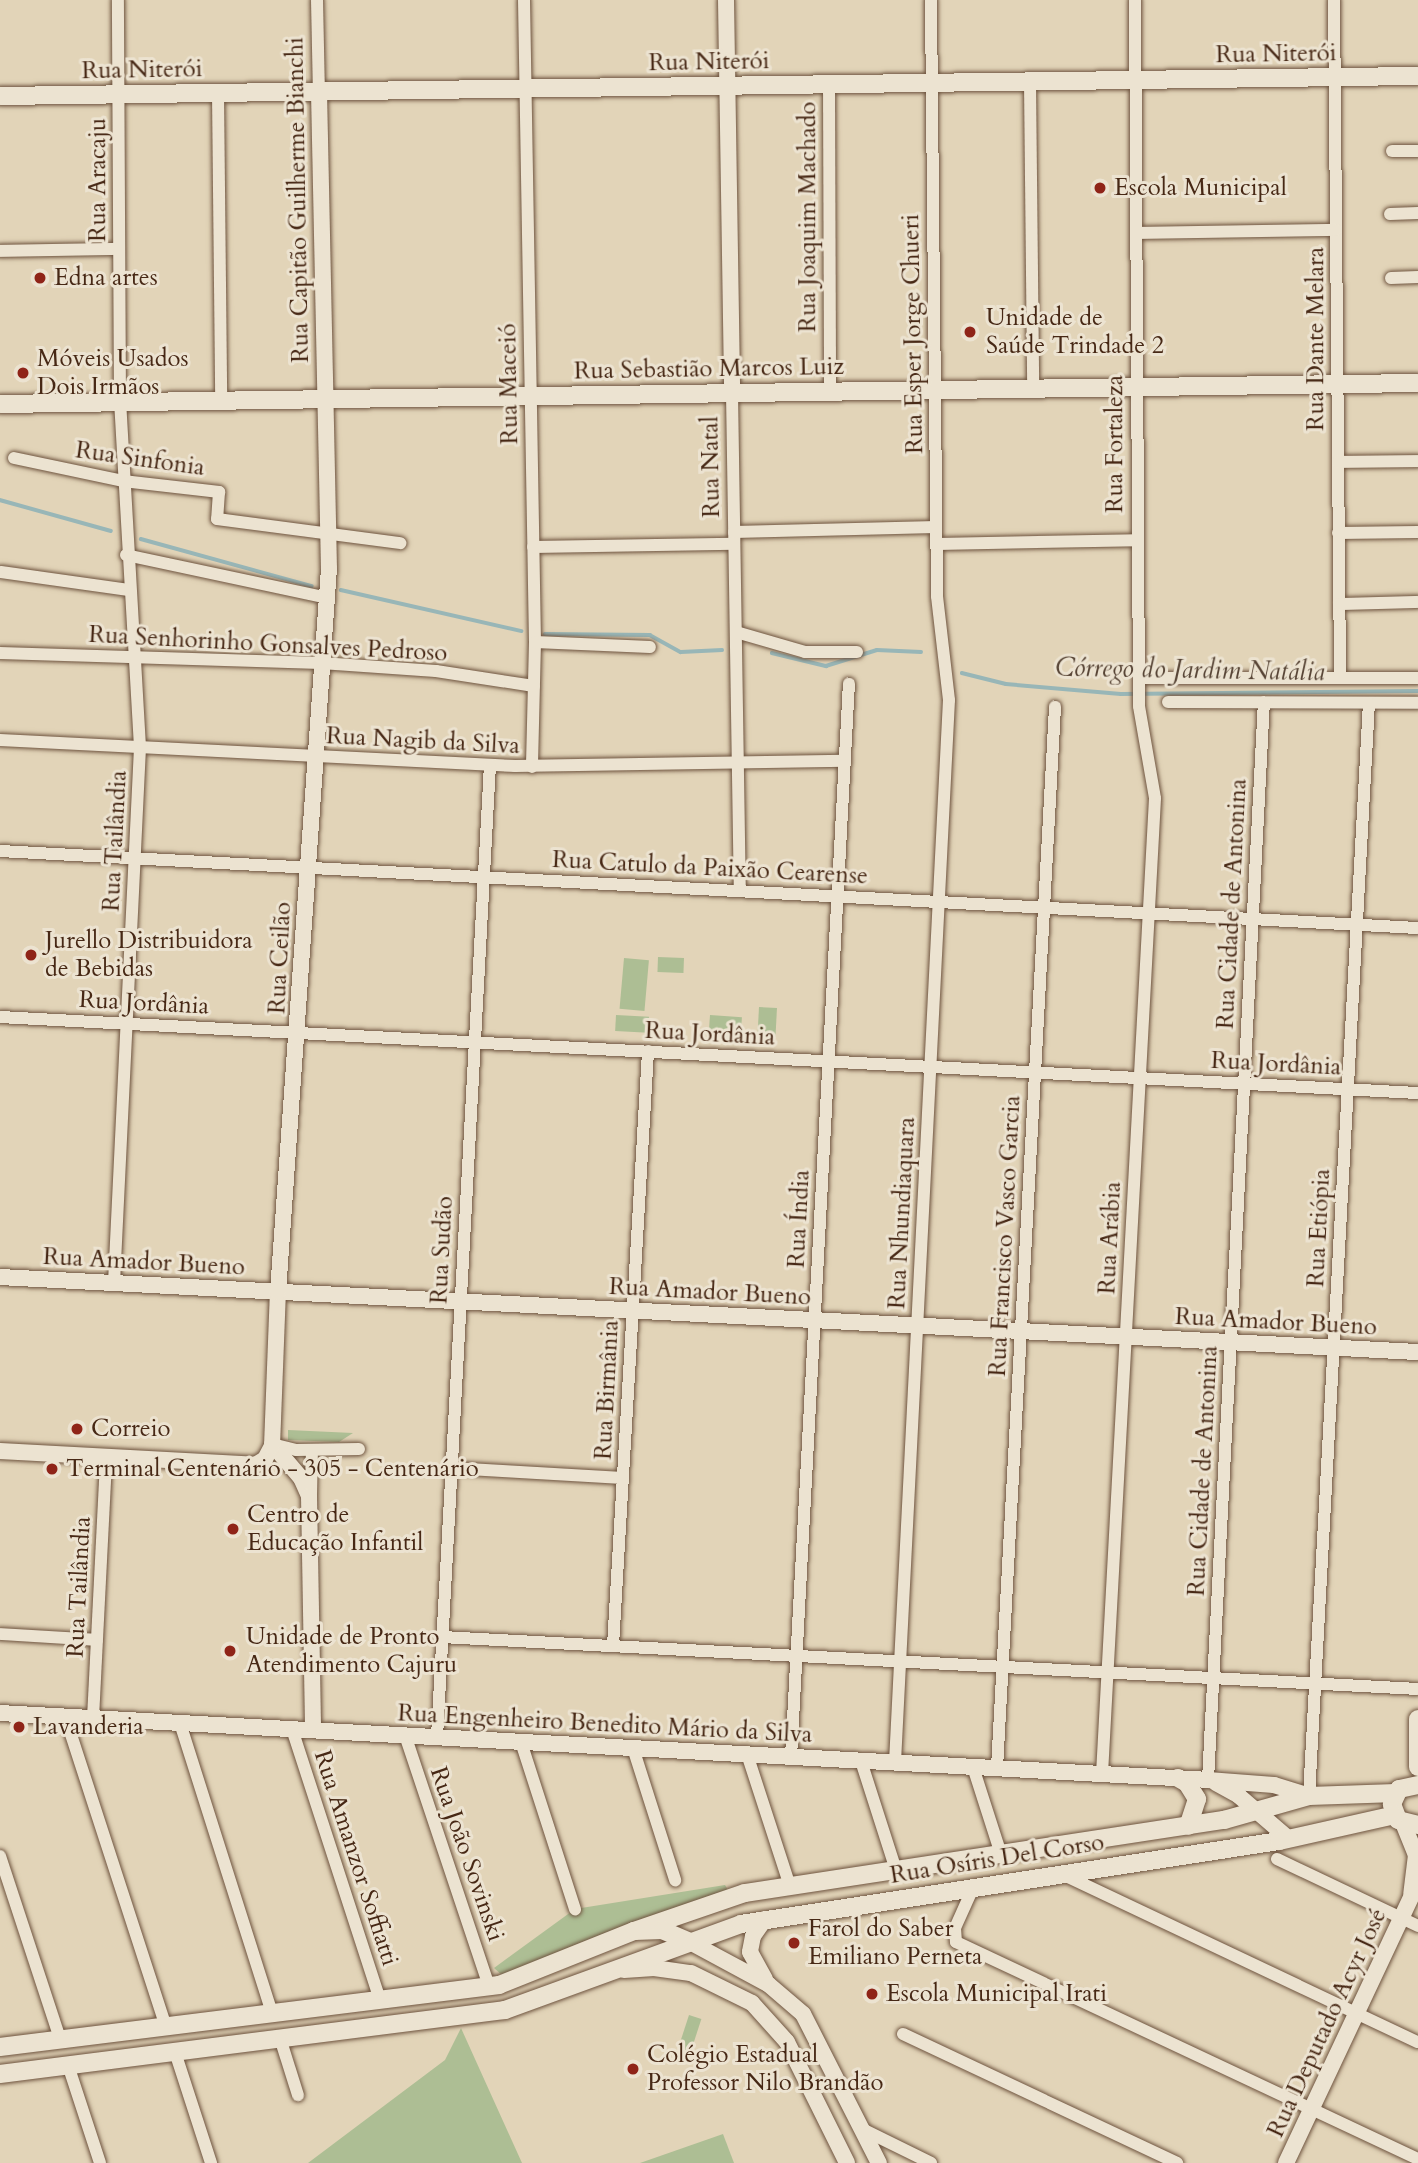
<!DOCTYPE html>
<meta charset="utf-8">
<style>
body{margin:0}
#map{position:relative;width:1418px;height:2163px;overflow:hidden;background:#e2d4b8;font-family:Cardo,serif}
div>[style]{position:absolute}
.green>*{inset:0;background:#adbe94;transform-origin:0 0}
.stream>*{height:3.5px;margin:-1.75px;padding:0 1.75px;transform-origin:1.75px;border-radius:1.75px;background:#98b6b7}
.roads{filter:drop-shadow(0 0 2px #6e533e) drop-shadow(0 0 2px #6e533e)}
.minor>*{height:12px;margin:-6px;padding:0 6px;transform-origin:6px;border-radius:6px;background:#ece3d1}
.tertiary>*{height:16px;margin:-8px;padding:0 8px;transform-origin:8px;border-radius:8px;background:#ece3d1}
.secondary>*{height:18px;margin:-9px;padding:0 9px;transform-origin:9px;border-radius:9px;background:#ece3d1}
.dots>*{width:19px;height:19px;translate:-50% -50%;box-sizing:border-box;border:4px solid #ece3d1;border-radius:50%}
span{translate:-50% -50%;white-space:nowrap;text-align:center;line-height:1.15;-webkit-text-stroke:6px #ece3d1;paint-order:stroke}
.street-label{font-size:24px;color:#472815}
.poi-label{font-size:24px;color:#472815}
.left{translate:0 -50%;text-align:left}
.water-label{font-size:26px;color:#574435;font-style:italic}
</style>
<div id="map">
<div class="green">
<i style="left:658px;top:957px;width:26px;height:15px;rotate:2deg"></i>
<i style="left:624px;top:958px;width:25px;height:51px;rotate:5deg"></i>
<i style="left:759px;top:1007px;width:18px;height:29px;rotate:3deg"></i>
<i style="left:616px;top:1015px;width:33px;height:16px;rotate:3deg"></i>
<i style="left:710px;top:1015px;width:32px;height:21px;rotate:4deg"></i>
<i style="clip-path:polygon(288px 1430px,353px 1433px,339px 1442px,288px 1440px)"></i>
<i style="clip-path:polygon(725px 1885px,728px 1890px,521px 1970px,502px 1975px,494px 1968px,575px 1909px)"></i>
<i style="left:689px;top:2015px;width:13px;height:35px;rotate:18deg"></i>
<i style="clip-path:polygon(461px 2028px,522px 2163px,308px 2163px,445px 2060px)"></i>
<i style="clip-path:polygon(723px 2134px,734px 2163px,640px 2163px)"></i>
</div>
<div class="stream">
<i style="left:0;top:500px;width:115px;rotate:15.6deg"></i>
<i style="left:141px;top:539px;width:177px;rotate:15.4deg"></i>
<i style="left:341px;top:590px;width:185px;rotate:12.8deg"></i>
<i style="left:545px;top:634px;width:105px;rotate:0.5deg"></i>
<i style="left:650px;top:635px;width:35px;rotate:29deg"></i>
<i style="left:681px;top:652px;width:41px;rotate:-2.8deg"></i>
<i style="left:772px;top:653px;width:56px;rotate:13.5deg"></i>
<i style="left:826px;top:666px;width:53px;rotate:-17.4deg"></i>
<i style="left:877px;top:650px;width:44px;rotate:2.6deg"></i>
<i style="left:962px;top:673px;width:45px;rotate:14deg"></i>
<i style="left:1006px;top:684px;width:115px;rotate:5deg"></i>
<i style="left:1121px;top:694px;width:297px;rotate:-0.6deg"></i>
</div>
<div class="roads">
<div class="minor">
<i style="left:317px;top:0;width:92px;rotate:88.8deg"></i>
<i style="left:524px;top:0;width:642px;rotate:89.02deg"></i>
<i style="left:535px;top:642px;width:125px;rotate:91.4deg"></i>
<i style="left:1334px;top:0;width:678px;rotate:89.49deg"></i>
<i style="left:1030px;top:82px;width:306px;rotate:89.4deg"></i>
<i style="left:829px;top:85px;width:306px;rotate:89.8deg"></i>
<i style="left:218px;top:93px;width:308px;rotate:89.4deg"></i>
<i style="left:1392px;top:151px;width:26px"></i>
<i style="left:1390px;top:214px;width:28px;rotate:-2deg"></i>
<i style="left:1140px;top:233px;width:196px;rotate:-0.9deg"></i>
<i style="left:0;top:251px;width:119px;rotate:-1deg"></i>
<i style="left:1391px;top:278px;width:27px;rotate:-2deg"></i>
<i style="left:732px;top:393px;width:498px;rotate:89.1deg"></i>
<i style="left:14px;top:458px;width:111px;rotate:11.9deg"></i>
<i style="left:123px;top:481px;width:97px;rotate:6.5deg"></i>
<i style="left:219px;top:492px;width:27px;rotate:94deg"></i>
<i style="left:217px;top:519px;width:185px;rotate:7.5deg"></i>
<i style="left:1338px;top:462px;width:80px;rotate:-0.7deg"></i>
<i style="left:734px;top:532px;width:202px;rotate:-1.4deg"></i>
<i style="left:1338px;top:533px;width:80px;rotate:-0.7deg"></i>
<i style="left:937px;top:544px;width:200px;rotate:-1.1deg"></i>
<i style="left:533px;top:547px;width:201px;rotate:-0.9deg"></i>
<i style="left:126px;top:555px;width:207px;rotate:12deg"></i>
<i style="left:1px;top:572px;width:129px;rotate:8deg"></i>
<i style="left:1339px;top:604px;width:79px;rotate:-1.5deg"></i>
<i style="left:736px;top:632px;width:72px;rotate:16.2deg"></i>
<i style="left:805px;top:652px;width:52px"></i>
<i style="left:535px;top:642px;width:115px;rotate:2.5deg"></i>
<i style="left:0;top:653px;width:321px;rotate:1.8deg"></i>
<i style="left:321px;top:663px;width:115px;rotate:4deg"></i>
<i style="left:436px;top:671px;width:99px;rotate:8.7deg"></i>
<i style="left:1139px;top:678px;width:279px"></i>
<i style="left:1168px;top:702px;width:250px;rotate:0.2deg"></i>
<i style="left:0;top:740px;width:516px;rotate:2.89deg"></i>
<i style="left:515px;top:766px;width:330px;rotate:-0.9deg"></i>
<i style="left:0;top:851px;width:1420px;rotate:3.11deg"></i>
<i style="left:0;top:1017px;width:1420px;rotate:3.07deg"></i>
<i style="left:114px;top:1283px;width:537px;rotate:-87.22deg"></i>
<i style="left:140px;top:747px;width:346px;rotate:-93.3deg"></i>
<i style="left:120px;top:402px;width:402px;rotate:-90.3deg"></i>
<i style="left:272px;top:1444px;width:25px;rotate:14deg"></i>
<i style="left:296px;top:1450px;width:63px;rotate:-0.9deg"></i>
<i style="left:451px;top:1468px;width:172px;rotate:3.3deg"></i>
<i style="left:311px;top:1496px;width:46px;rotate:-88.8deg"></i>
<i style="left:0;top:1634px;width:97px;rotate:3.5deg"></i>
<i style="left:442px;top:1637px;width:977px;rotate:3.05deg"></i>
<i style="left:613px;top:1646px;width:596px;rotate:-86.63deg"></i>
<i style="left:65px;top:1716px;width:326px;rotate:72deg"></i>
<i style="left:93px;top:1718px;width:261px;rotate:-87.1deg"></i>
<i style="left:180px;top:1723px;width:304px;rotate:72.4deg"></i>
<i style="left:292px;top:1729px;width:285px;rotate:72deg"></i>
<i style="left:405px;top:1735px;width:265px;rotate:71.5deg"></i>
<i style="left:437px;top:1737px;width:973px;rotate:-86.88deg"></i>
<i style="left:521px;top:1742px;width:176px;rotate:72.1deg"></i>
<i style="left:633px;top:1748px;width:139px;rotate:72.3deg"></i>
<i style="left:747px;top:1754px;width:139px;rotate:72deg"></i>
<i style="left:791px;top:1757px;width:1075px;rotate:-86.91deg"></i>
<i style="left:861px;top:1761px;width:114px;rotate:72.2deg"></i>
<i style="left:895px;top:1762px;width:1063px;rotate:-87.09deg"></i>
<i style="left:949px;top:700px;width:105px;rotate:-96.6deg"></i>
<i style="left:937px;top:596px;width:596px;rotate:-90.58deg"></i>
<i style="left:973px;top:1767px;width:91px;rotate:72.2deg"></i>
<i style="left:997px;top:1768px;width:1063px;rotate:-86.87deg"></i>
<i style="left:1102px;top:1774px;width:977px;rotate:-86.89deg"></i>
<i style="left:1155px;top:798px;width:93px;rotate:-99.9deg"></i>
<i style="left:1139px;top:706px;width:706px;rotate:-90.32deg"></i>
<i style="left:1208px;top:1780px;width:1079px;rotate:-87.03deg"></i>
<i style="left:1309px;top:1796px;width:1094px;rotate:-86.86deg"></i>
<i style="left:0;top:1856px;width:193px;rotate:71.8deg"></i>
<i style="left:1277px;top:1859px;width:156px;rotate:25.4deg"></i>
<i style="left:1064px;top:1875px;width:391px;rotate:25.3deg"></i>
<i style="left:973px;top:1888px;width:44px;rotate:114.2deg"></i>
<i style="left:955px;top:1928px;width:14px;rotate:86deg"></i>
<i style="left:956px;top:1942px;width:510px;rotate:25.16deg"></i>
<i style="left:903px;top:2034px;width:303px;rotate:25.2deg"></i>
<i style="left:280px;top:2038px;width:60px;rotate:72.5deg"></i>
<i style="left:175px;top:2052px;width:117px;rotate:72deg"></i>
<i style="left:68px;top:2065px;width:103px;rotate:71.9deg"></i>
<i style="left:862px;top:2129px;width:77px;rotate:26.2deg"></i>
</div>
<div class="tertiary">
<i style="left:726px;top:0;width:393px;rotate:89.1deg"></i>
<i style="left:0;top:1277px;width:1420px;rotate:3.03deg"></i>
<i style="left:272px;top:1444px;width:45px;rotate:49.5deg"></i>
<i style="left:301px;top:1478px;width:20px;rotate:66deg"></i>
<i style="left:309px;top:1496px;width:234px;rotate:89deg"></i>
<i style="left:0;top:1451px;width:255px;rotate:3.1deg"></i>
<i style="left:255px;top:1465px;width:12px;rotate:-31deg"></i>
<i style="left:265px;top:1459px;width:15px;rotate:-62deg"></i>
<i style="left:272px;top:1446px;width:154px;rotate:-87.8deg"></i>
<i style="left:278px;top:1292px;width:725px;rotate:-85.97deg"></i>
<i style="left:329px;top:569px;width:477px;rotate:-91.2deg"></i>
<i style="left:0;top:1713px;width:1210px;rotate:3.17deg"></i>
<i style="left:1208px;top:1780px;width:66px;rotate:4.3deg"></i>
<i style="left:1274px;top:1785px;width:37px;rotate:17deg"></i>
<i style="left:1216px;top:1783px;width:26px;rotate:29deg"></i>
<i style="left:1239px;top:1796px;width:66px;rotate:40.7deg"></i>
<i style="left:1403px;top:1823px;width:35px;rotate:68deg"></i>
<i style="left:1416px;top:1855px;width:39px;rotate:97deg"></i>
<i style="left:765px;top:1919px;width:21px;rotate:125deg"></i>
<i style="left:753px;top:1936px;width:16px;rotate:101deg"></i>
<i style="left:750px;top:1952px;width:31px;rotate:61deg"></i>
<i style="left:688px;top:1941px;width:91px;rotate:28.3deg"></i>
<i style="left:768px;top:1984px;width:46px;rotate:40.6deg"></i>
<i style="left:803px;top:2014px;width:167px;rotate:63deg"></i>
<i style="left:624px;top:1970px;width:30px;rotate:-4deg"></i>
<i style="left:654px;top:1968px;width:37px;rotate:8deg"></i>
<i style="left:691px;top:1973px;width:68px;rotate:26.2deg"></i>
<i style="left:752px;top:2003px;width:52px;rotate:48.1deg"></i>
<i style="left:787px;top:2042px;width:135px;rotate:63.6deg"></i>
<i style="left:1286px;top:2163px;width:310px;rotate:-64.8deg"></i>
</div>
<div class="secondary">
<i style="left:0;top:96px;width:1418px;rotate:-0.81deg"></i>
<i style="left:0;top:404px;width:1418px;rotate:-0.85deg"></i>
<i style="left:1418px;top:1719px;width:48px;rotate:90deg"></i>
<i style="left:1178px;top:1778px;width:10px;rotate:29deg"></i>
<i style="left:1187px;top:1783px;width:19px;rotate:58deg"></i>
<i style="left:1197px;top:1799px;width:28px;rotate:108deg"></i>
<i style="left:1418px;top:1785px;width:19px;rotate:168deg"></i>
<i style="left:1399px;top:1789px;width:17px;rotate:115deg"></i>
<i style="left:1392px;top:1804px;width:17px;rotate:69deg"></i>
<i style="left:1398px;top:1820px;width:21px;rotate:14deg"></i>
<i style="left:634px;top:1931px;width:117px;rotate:-18.9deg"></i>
<i style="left:745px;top:1893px;width:485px;rotate:-8.7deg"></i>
<i style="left:1224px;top:1820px;width:88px;rotate:-15.8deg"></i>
<i style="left:1309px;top:1796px;width:87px;rotate:-2deg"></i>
<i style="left:0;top:2047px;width:503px;rotate:-7.08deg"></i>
<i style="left:499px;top:1985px;width:145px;rotate:-21.8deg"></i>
<i style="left:634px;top:1931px;width:28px;rotate:-2deg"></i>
<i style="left:662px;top:1930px;width:28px;rotate:23deg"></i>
<i style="left:0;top:2074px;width:509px;rotate:-7.22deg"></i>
<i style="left:505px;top:2010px;width:251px;rotate:-20deg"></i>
<i style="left:741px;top:1924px;width:544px;rotate:-8.77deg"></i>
<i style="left:1279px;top:1841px;width:119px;rotate:-12.6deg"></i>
</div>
</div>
<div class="dots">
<i style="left:1100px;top:188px;background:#8f2418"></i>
<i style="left:40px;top:278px;background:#8f2418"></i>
<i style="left:970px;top:332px;background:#8f2418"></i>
<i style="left:23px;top:373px;background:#8f2418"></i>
<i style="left:31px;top:955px;background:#8f2418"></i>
<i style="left:77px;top:1429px;background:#8f2418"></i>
<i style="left:52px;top:1469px;background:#8f2418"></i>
<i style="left:233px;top:1529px;background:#8f2418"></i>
<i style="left:230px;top:1651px;background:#8f2418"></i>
<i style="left:19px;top:1727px;background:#8f2418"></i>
<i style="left:794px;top:1943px;background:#8f2418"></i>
<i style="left:872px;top:1994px;background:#8f2418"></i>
<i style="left:633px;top:2069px;background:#8f2418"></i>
</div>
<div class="street-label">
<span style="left:1276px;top:54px;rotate:-1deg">Rua Niterói</span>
<span style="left:709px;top:62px;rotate:-1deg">Rua Niterói</span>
<span style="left:142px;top:70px;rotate:-1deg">Rua Niterói</span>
<span style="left:98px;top:180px;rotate:-90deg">Rua Aracaju</span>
<span style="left:298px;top:200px;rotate:-91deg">Rua Capitão Guilherme Bianchi</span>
<span style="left:808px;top:217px;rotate:-90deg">Rua Joaquim Machado</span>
<span style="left:913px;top:334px;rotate:-91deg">Rua Esper Jorge Chueri</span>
<span style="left:1316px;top:339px;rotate:-90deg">Rua Dante Melara</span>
<span style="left:709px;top:369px;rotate:-1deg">Rua Sebastião Marcos Luiz</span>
<span style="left:509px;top:384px;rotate:-91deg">Rua Maceió</span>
<span style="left:1115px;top:444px;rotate:-90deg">Rua Fortaleza</span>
<span style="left:140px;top:459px;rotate:8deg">Rua Sinfonia</span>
<span style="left:711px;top:467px;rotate:-91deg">Rua Natal</span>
<span style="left:268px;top:644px;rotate:3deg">Rua Senhorinho Gonsalves Pedroso</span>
<span style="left:423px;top:741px;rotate:3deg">Rua Nagib da Silva</span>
<span style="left:115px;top:841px;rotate:-87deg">Rua Tailândia</span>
<span style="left:710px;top:868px;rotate:3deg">Rua Catulo da Paixão Cearense</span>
<span style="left:1232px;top:904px;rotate:-87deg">Rua Cidade de Antonina</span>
<span style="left:280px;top:958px;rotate:-87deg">Rua Ceilão</span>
<span style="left:144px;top:1003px;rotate:3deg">Rua Jordânia</span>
<span style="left:710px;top:1034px;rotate:3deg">Rua Jordânia</span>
<span style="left:1276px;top:1064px;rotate:3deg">Rua Jordânia</span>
<span style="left:902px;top:1213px;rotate:-87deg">Rua Nhundiaquara</span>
<span style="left:799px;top:1219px;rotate:-87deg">Rua Índia</span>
<span style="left:1319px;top:1228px;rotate:-87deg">Rua Etiópia</span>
<span style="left:1005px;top:1236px;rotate:-87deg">Rua Francisco Vasco Garcia</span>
<span style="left:1110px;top:1238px;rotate:-87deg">Rua Arábia</span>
<span style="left:442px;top:1250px;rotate:-87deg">Rua Sudão</span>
<span style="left:144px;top:1262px;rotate:3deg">Rua Amador Bueno</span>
<span style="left:710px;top:1292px;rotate:3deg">Rua Amador Bueno</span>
<span style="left:1276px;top:1322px;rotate:3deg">Rua Amador Bueno</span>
<span style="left:607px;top:1390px;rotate:-87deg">Rua Birmânia</span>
<span style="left:1203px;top:1471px;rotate:-87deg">Rua Cidade de Antonina</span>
<span style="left:79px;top:1587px;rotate:-87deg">Rua Tailândia</span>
<span style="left:605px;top:1724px;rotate:3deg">Rua Engenheiro Benedito Mário da Silva</span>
<span style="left:467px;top:1854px;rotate:71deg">Rua João Sovinski</span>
<span style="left:356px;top:1858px;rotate:72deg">Rua Amanzor Soffiatti</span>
<span style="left:997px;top:1859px;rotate:-9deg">Rua Osíris Del Corso</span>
<span style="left:1327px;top:2023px;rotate:-65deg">Rua Deputado Acyr José</span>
</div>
<div class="poi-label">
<span class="left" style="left:1114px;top:188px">Escola Municipal</span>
<span class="left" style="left:54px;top:278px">Edna artes</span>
<span class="left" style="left:986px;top:332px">Unidade de<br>Saúde Trindade 2</span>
<span class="left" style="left:37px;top:373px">Móveis Usados<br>Dois Irmãos</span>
<span class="left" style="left:45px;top:955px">Jurello Distribuidora<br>de Bebidas</span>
<span class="left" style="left:91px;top:1429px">Correio</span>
<span class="left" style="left:66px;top:1469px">Terminal Centenário - 305 - Centenário</span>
<span class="left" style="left:247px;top:1529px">Centro de<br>Educação Infantil</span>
<span class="left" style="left:246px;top:1651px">Unidade de Pronto<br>Atendimento Cajuru</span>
<span class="left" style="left:33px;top:1727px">Lavanderia</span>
<span class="left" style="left:808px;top:1943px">Farol do Saber<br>Emiliano Perneta</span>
<span class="left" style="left:886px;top:1994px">Escola Municipal Irati</span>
<span class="left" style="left:647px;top:2069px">Colégio Estadual<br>Professor Nilo Brandão</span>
</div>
<div class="water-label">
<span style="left:1190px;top:670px;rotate:1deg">Córrego do Jardim Natália</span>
</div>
</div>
